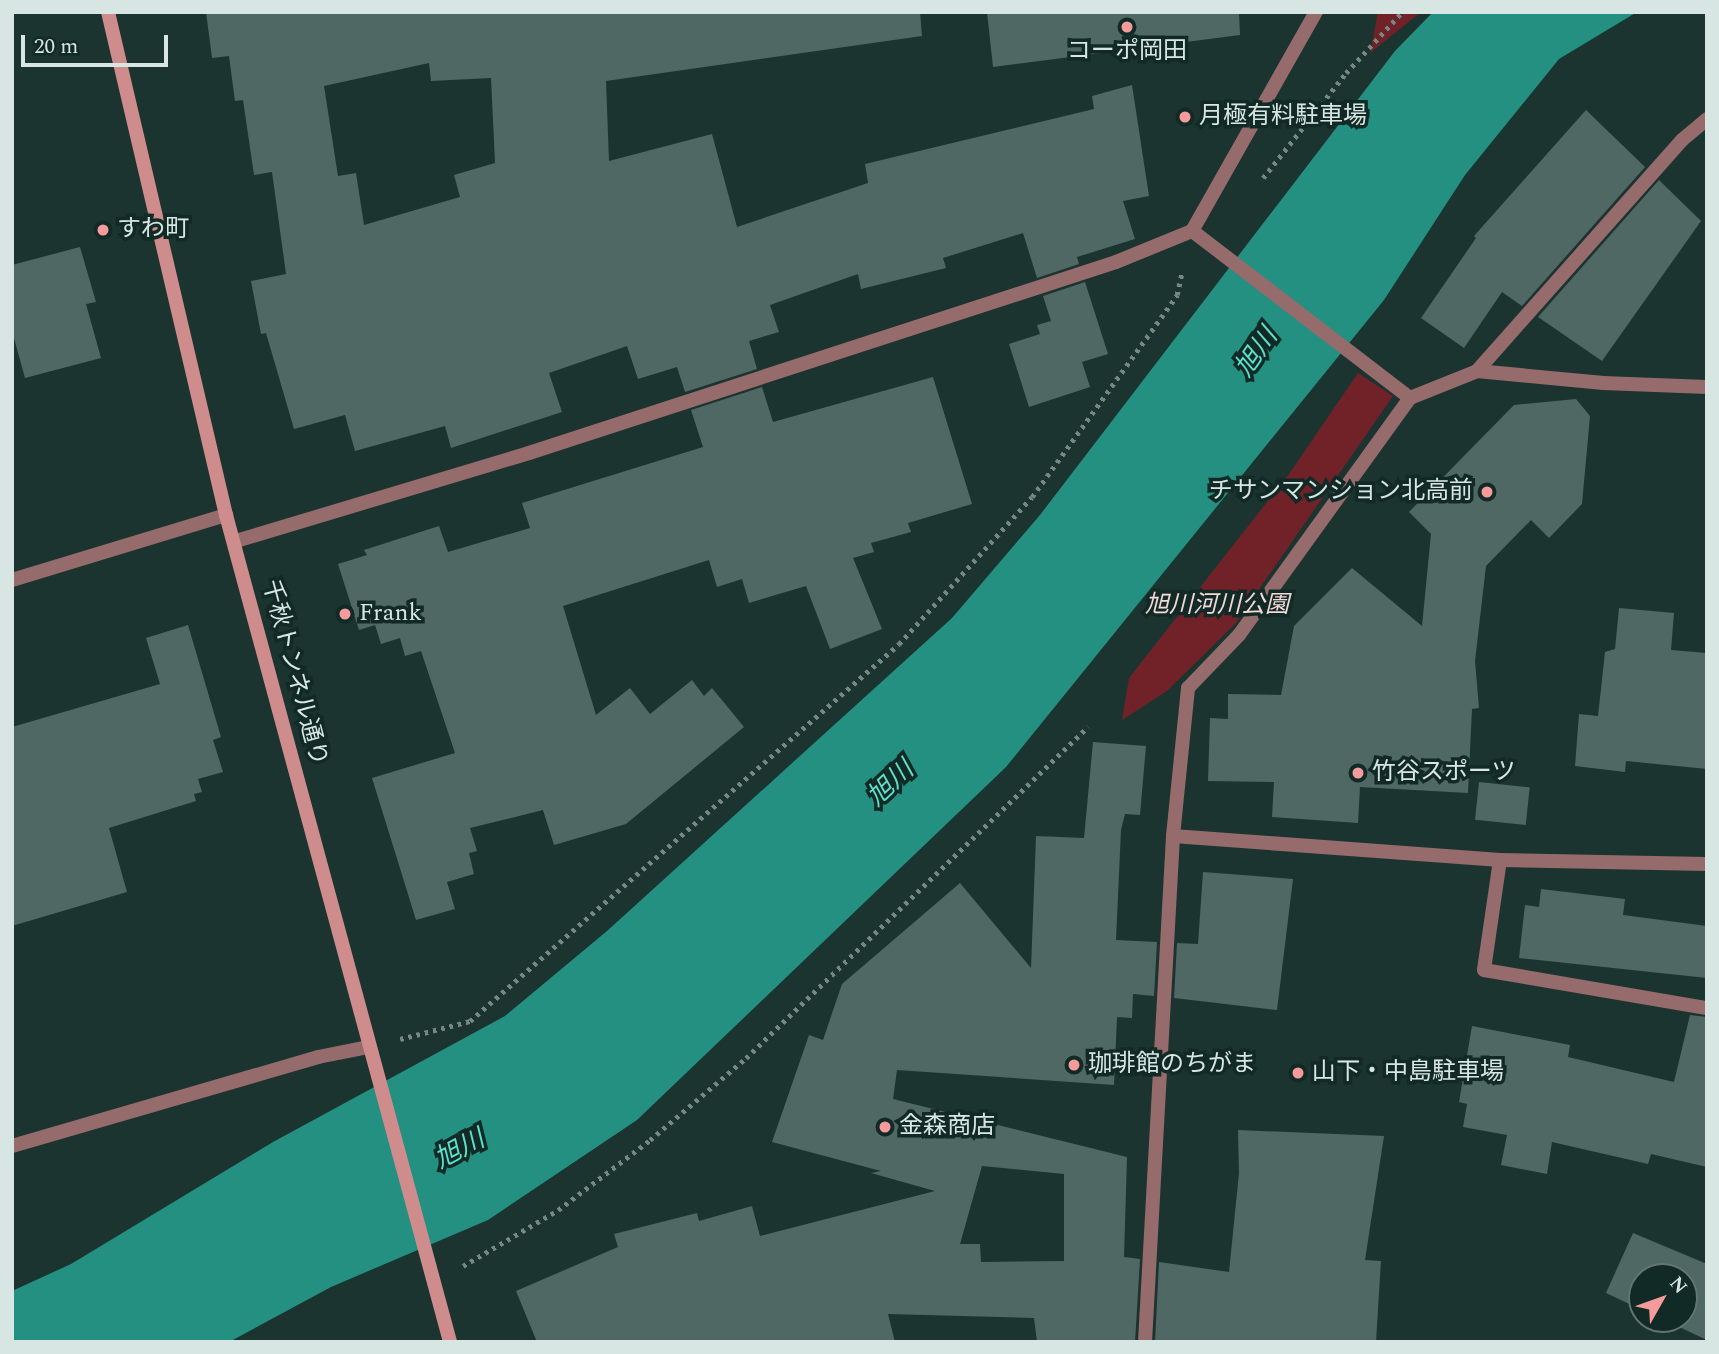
<!DOCTYPE html>
<meta charset="utf-8">
<style>
body{margin:0}
#map{position:relative;width:1719px;height:1354px;overflow:hidden;background:#1c3430;font-family:Spectral,"Noto Sans JP",serif}
div>[style]{position:absolute}
.green>*{inset:0;background:#712229}
.water>*{inset:0;background:#239081}
.building>*{inset:0;background:#4f6863;transform-origin:0 0}
.path>*{height:4.5px;margin-top:-2.25px;transform-origin:0;background:repeating-linear-gradient(90deg,#758885 0 3.5px,transparent 0 8.5px)}
.street>*{height:14px;margin:-7px;padding:0 7px;transform-origin:7px;border-radius:7px;background:#966b6b}
.secondary>*{height:14px;margin:-7px;padding:0 7px;transform-origin:7px;border-radius:7px;background:#cf8c8d}
.dots>*{width:19px;height:19px;translate:-50% -50%;box-sizing:border-box;border:4px solid #122a26;border-radius:50%}
span{translate:-50% -50%;white-space:nowrap;text-align:center;line-height:1.15;-webkit-text-stroke:7px #122a26;paint-order:stroke}
.poi-label{font-size:24px;color:#d8e6e3}
.left{translate:0 -50%;text-align:left}
.right{translate:-100% -50%;text-align:right}
.park-label{font-size:24px;color:#f2d7d7;font-style:italic}
.street-label{font-size:24px;color:#d8e6e3}
.water-label{font-size:26px;color:#5be1cc;font-style:italic}
.frame{position:absolute;inset:0;border:14px solid #d8e6e3;pointer-events:none}
.north{position:absolute;left:1628px;top:1263px;width:70px;height:70px;box-sizing:border-box;background:#122a26;border:2px solid #617572;border-radius:50%;rotate:50deg;font-size:19px;font-weight:700;line-height:28px;text-align:center;color:#d8e6e3}
.north::after{content:'';display:block;margin:auto;width:24px;height:32px;background:#f59b9c;clip-path:polygon(50% 0,100% 100%,50% 72%,0 100%)}
.scale{position:absolute;left:21px;top:35px;width:147px;height:32px;box-sizing:border-box;border:4px solid #d8e6e3;border-top:0;padding-left:9px;font-size:21px;line-height:24px;white-space:nowrap;color:#d8e6e3;-webkit-text-stroke:5px #122a26;paint-order:stroke}
</style>
<div id="map">
<div class="green">
<i style="clip-path:polygon(1378px 12px,1421px 12px,1370px 53px)"></i>
<i style="clip-path:polygon(1358px 373px,1393px 396px,1235px 624px,1167px 691px,1122px 720px,1129px 678px,1289px 474px)"></i>
</div>
<div class="water">
<i style="clip-path:polygon(1433px 12px,1637px 12px,1559px 59px,1465px 175px,1384px 300px,1006px 767px,637px 1120px,488px 1220px,331px 1287px,229px 1342px,12px 1342px,12px 1291px,71px 1264px,273px 1142px,505px 1016px,607px 931px,952px 618px,1040px 515px,1395px 51px)"></i>
</div>
<div class="building">
<i style="clip-path:polygon(evenodd,206px 12px,920px 12px,922px 36px,606px 81px,609px 161px,712px 134px,737px 227px,868px 183px,865px 164px,1094px 109px,1092px 96px,1132px 85px,1149px 196px,1123px 201px,1135px 239px,1077px 257px,1079px 264px,1037px 278px,1023px 233px,943px 258px,946px 268px,861px 289px,858px 274px,770px 305px,779px 332px,749px 341px,757px 369px,685px 392px,677px 367px,638px 379px,627px 346px,549px 373px,562px 412px,451px 448px,445px 426px,355px 451px,345px 415px,294px 429px,266px 333px,261px 334px,251px 281px,286px 274px,272px 172px,254px 175px,243px 100px,235px 101px,229px 56px,212px 58px,206px 12px,429px 63px,431px 81px,491px 78px,495px 163px,454px 175px,460px 197px,364px 225px,356px 173px,338px 176px,324px 86px,429px 63px)"></i>
<i style="clip-path:polygon(987px 12px,1239px 12px,1240px 35px,993px 67px)"></i>
<i style="clip-path:polygon(1586px 110px,1645px 167px,1522px 306px,1502px 292px,1464px 348px,1421px 318px,1476px 238px,1474px 236px)"></i>
<i style="clip-path:polygon(1659px 180px,1701px 221px,1602px 361px,1538px 317px)"></i>
<i style="clip-path:polygon(80px 247px,96px 302px,86px 304px,101px 358px,25px 378px,12px 331px,12px 265px)"></i>
<i style="clip-path:polygon(1085px 282px,1108px 354px,1082px 362px,1090px 387px,1029px 407px,1009px 344px,1040px 334px,1037px 325px,1051px 321px,1043px 296px)"></i>
<i style="clip-path:polygon(933px 377px,972px 504px,908px 523px,911px 532px,871px 543px,874px 552px,853px 558px,882px 629px,830px 649px,806px 586px,749px 603px,742px 579px,717px 587px,709px 560px,563px 606px,596px 715px,630px 688px,650px 714px,692px 680px,704px 696px,712px 688px,744px 727px,626px 824px,554px 845px,543px 810px,470px 828px,477px 851px,469px 853px,474px 874px,447px 882px,455px 909px,416px 920px,372px 778px,455px 753px,421px 651px,405px 656px,400px 638px,381px 644px,375px 625px,359px 630px,338px 564px,367px 555px,364px 550px,439px 526px,448px 552px,530px 528px,522px 503px,703px 447px,691px 410px,762px 387px,773px 422px)"></i>
<i style="clip-path:polygon(1576px 399px,1590px 416px,1582px 504px,1549px 538px,1531px 520px,1486px 566px,1475px 661px,1479px 708px,1472px 709px,1468px 793px,1360px 787px,1358px 823px,1272px 817px,1274px 782px,1208px 781px,1210px 718px,1228px 719px,1228px 694px,1281px 695px,1294px 626px,1352px 568px,1422px 626px,1431px 534px,1409px 512px,1514px 405px)"></i>
<i style="clip-path:polygon(1619px 608px,1674px 613px,1671px 650px,1707px 653px,1707px 769px,1626px 761px,1625px 772px,1575px 766px,1579px 714px,1598px 716px,1605px 652px,1615px 649px)"></i>
<i style="clip-path:polygon(188px 625px,221px 737px,213px 740px,223px 772px,198px 779px,202px 792px,194px 794px,196px 801px,109px 828px,127px 892px,12px 926px,12px 727px,160px 684px,146px 638px)"></i>
<i style="clip-path:polygon(evenodd,1093px 742px,1146px 746px,1140px 815px,1125px 814px,1121px 830px,1116px 940px,1157px 942px,1154px 996px,1133px 994px,1132px 1018px,1117px 1017px,1114px 1085px,897px 1070px,893px 1099px,1127px 1157px,1124px 1257px,1140px 1259px,1135px 1342px,1037px 1342px,1034px 1318px,888px 1314px,895px 1342px,537px 1342px,516px 1291px,618px 1247px,614px 1234px,697px 1213px,699px 1221px,752px 1206px,760px 1236px,935px 1191px,871px 1173px,881px 1171px,772px 1142px,809px 1035px,823px 1040px,842px 984px,960px 883px,1031px 968px,1036px 836px,1084px 838px,1093px 742px,982px 1166px,1064px 1174px,1064px 1261px,981px 1262px,980px 1244px,960px 1244px,982px 1166px)"></i>
<i style="left:1479px;top:782px;width:51px;height:38px;rotate:6deg"></i>
<i style="clip-path:polygon(1203px 872px,1293px 879px,1277px 1010px,1174px 998px,1177px 943px,1198px 944px)"></i>
<i style="clip-path:polygon(1541px 889px,1625px 899px,1623px 915px,1707px 926px,1707px 978px,1519px 958px,1525px 905px,1539px 907px)"></i>
<i style="clip-path:polygon(1690px 1015px,1707px 1017px,1707px 1167px,1651px 1154px,1648px 1164px,1552px 1142px,1547px 1174px,1501px 1165px,1507px 1135px,1463px 1127px,1467px 1104px,1459px 1102px,1472px 1026px,1570px 1045px,1568px 1057px,1674px 1082px)"></i>
<i style="clip-path:polygon(1238px 1130px,1384px 1136px,1365px 1260px,1381px 1261px,1376px 1342px,1155px 1342px,1159px 1262px,1229px 1272px,1239px 1173px)"></i>
<i style="clip-path:polygon(1633px 1233px,1707px 1264px,1707px 1340px,1662px 1319px,1684px 1319px,1684px 1277px,1642px 1277px,1642px 1310px,1606px 1293px)"></i>
</div>
<div class="path">
<i style="left:1263px;top:178px;width:134px;rotate:-51.7deg"></i>
<i style="left:1346px;top:73px;width:83px;rotate:-47.4deg"></i>
<i style="left:400px;top:1039px;width:72px;rotate:-14.4deg"></i>
<i style="left:470px;top:1021px;width:571px;rotate:-41.31deg"></i>
<i style="left:899px;top:644px;width:198px;rotate:-47.9deg"></i>
<i style="left:1032px;top:497px;width:249px;rotate:-54.3deg"></i>
<i style="left:1177px;top:295px;width:25px;rotate:-78deg"></i>
<i style="left:463px;top:1266px;width:110px;rotate:-30.5deg"></i>
<i style="left:558px;top:1210px;width:116px;rotate:-37.3deg"></i>
<i style="left:650px;top:1140px;width:126px;rotate:-40.5deg"></i>
<i style="left:746px;top:1058px;width:476px;rotate:-44.1deg"></i>
</div>
<div class="street">
<i style="left:1477px;top:371px;width:127px;rotate:5.4deg"></i>
<i style="left:1603px;top:383px;width:104px;rotate:2.2deg"></i>
<i style="left:1410px;top:398px;width:72px;rotate:-21.9deg"></i>
<i style="left:1477px;top:371px;width:309px;rotate:-48.4deg"></i>
<i style="left:1682px;top:140px;width:33px;rotate:-40deg"></i>
<i style="left:236px;top:541px;width:306px;rotate:-16.7deg"></i>
<i style="left:529px;top:453px;width:617px;rotate:-18.02deg"></i>
<i style="left:1116px;top:262px;width:82px;rotate:-22.2deg"></i>
<i style="left:12px;top:580px;width:224px;rotate:-16.9deg"></i>
<i style="left:1173px;top:836px;width:328px;rotate:4.2deg"></i>
<i style="left:1500px;top:860px;width:207px;rotate:1.1deg"></i>
<i style="left:1500px;top:860px;width:111px;rotate:98.3deg"></i>
<i style="left:1484px;top:970px;width:226px;rotate:9.7deg"></i>
<i style="left:12px;top:1146px;width:319px;rotate:-16.2deg"></i>
<i style="left:318px;top:1057px;width:52px;rotate:-11.1deg"></i>
<i style="left:1145px;top:1342px;width:507px;rotate:-86.83deg"></i>
<i style="left:1173px;top:836px;width:149px;rotate:-84.2deg"></i>
<i style="left:1188px;top:688px;width:74px;rotate:-46.1deg"></i>
<i style="left:1239px;top:635px;width:292px;rotate:-54.2deg"></i>
<i style="left:1410px;top:398px;width:275px;rotate:-142.5deg"></i>
<i style="left:1192px;top:231px;width:252px;rotate:-60.5deg"></i>
</div>
<div class="secondary">
<i style="left:108px;top:12px;width:517px;rotate:76.8deg"></i>
<i style="left:226px;top:515px;width:857px;rotate:74.84deg"></i>
</div>
<div class="dots">
<i style="left:1127px;top:27px;background:#f59b9c"></i>
<i style="left:1185px;top:117px;background:#f59b9c"></i>
<i style="left:103px;top:230px;background:#f59b9c"></i>
<i style="left:1487px;top:492px;background:#f59b9c"></i>
<i style="left:345px;top:614px;background:#f59b9c"></i>
<i style="left:1358px;top:773px;background:#f59b9c"></i>
<i style="left:1074px;top:1065px;background:#f59b9c"></i>
<i style="left:1298px;top:1073px;background:#f59b9c"></i>
<i style="left:885px;top:1127px;background:#f59b9c"></i>
</div>
<div class="poi-label">
<span style="left:1127px;top:52px">コーポ岡田</span>
<span class="left" style="left:1199px;top:117px">月極有料駐車場</span>
<span class="left" style="left:117px;top:230px">すわ町</span>
<span class="right" style="left:1473px;top:492px">チサンマンション北高前</span>
<span class="left" style="left:359px;top:614px">Frank</span>
<span class="left" style="left:1372px;top:773px">竹谷スポーツ</span>
<span class="left" style="left:1088px;top:1065px">珈琲館のちがま</span>
<span class="left" style="left:1312px;top:1073px">山下・中島駐車場</span>
<span class="left" style="left:899px;top:1127px">金森商店</span>
</div>
<div class="park-label">
<span style="left:1217px;top:606px">旭川河川公園</span>
</div>
<div class="street-label">
<span style="left:294px;top:673px;rotate:75deg">千秋トンネル通り</span>
</div>
<div class="water-label">
<span style="left:1257px;top:353px;rotate:-55deg">旭川</span>
<span style="left:891px;top:784px;rotate:-43deg">旭川</span>
<span style="left:460px;top:1150px;rotate:-28deg">旭川</span>
</div>
<div class="frame"></div>
<div class="north">N</div>
<div class="scale">20 m</div>
</div>
